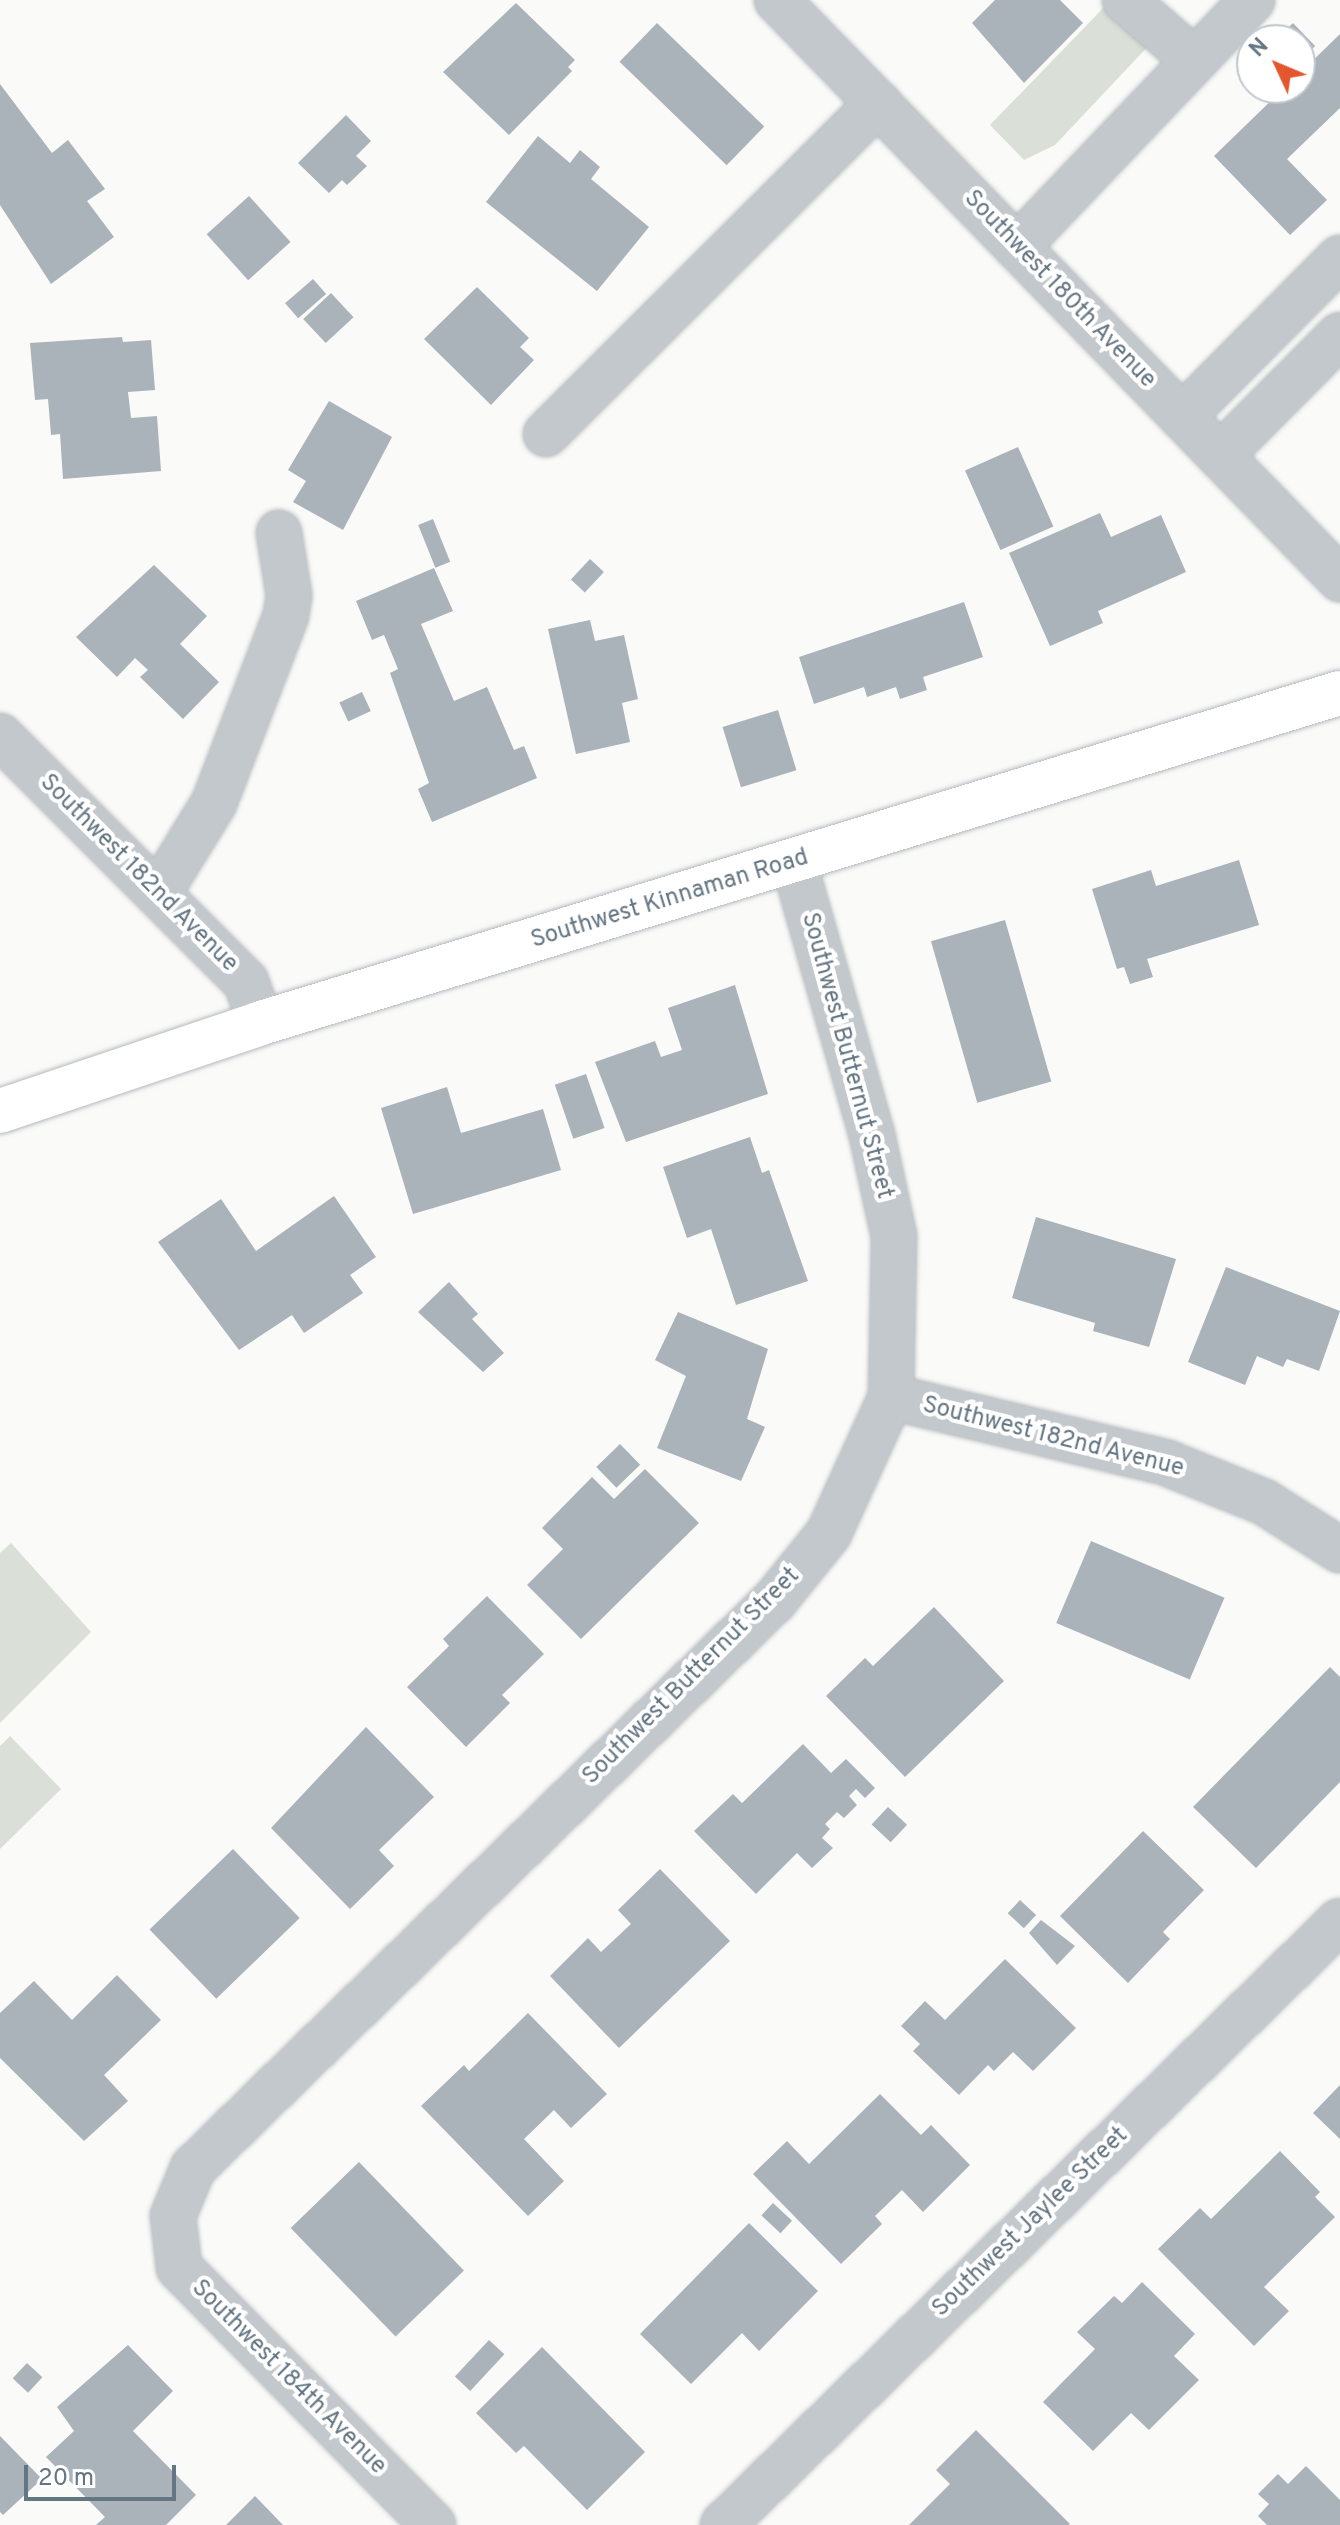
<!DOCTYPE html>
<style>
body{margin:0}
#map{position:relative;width:1340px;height:2525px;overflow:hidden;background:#fafaf8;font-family:Overpass,sans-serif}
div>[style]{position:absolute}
.green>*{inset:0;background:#dadfd7}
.building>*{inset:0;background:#aab3b9;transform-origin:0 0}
.roads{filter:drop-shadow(0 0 2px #b5babe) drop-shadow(0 0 2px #b5babe)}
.minor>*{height:44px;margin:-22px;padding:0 22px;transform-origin:22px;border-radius:22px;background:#c3c8cc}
.major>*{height:44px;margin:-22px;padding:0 22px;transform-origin:22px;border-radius:22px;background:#fff}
span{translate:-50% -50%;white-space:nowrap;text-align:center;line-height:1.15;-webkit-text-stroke:8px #fff;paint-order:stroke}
.street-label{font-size:24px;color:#657683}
.north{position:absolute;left:1236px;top:24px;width:80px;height:80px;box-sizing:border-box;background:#fff;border:2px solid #c1c8cd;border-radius:50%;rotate:314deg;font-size:22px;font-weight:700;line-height:32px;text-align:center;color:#657683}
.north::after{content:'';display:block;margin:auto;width:28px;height:36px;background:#e4572e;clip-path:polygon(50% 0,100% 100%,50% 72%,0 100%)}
.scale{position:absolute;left:24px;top:2465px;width:152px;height:36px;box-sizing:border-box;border:4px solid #657683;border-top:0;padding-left:10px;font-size:24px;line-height:28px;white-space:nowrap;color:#657683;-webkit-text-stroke:6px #fff;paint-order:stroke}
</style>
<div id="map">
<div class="green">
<i style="clip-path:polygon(1111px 0,1154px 40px,1055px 145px,1024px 160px,990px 125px)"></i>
<i style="clip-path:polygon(11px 1543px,91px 1632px,0 1723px,0 1553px)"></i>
<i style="clip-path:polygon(10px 1736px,61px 1789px,0 1849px,0 1746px)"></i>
</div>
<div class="building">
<i style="clip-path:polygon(995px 0,1060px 0,1083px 23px,1024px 83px,972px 23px)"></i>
<i style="clip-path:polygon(516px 3px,575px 60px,568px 67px,572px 71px,509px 135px,443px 72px)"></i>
<i style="left:657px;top:23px;width:149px;height:54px;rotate:44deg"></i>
<i style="clip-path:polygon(1293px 23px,1315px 46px,1300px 61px,1300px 40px,1275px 40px)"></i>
<i style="clip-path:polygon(1340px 34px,1340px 108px,1287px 159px,1327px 200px,1290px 235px,1214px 156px,1284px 88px,1300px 88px,1300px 73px)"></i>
<i style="clip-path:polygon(0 84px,52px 153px,68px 140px,105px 189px,87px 201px,114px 237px,51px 284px,0 205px)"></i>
<i style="clip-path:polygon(346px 115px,371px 141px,356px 156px,367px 166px,347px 185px,342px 180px,329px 193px,298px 163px)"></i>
<i style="clip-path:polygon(538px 136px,570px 163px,580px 150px,600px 167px,591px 179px,649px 227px,597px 291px,486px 202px)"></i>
<i style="left:249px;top:196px;width:62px;height:57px;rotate:48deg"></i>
<i style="left:313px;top:279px;width:20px;height:37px;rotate:49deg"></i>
<i style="clip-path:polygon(477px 287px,529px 338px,520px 347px,534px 360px,491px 405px,424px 339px)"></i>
<i style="left:331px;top:293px;width:33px;height:38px;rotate:47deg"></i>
<i style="clip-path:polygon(122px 337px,123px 342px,151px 340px,155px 390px,128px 392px,131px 418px,157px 416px,161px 471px,63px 479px,60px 434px,51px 435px,48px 399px,35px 400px,30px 343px)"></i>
<i style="clip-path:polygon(329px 401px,392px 437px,343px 530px,293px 502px,306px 481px,288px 470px)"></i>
<i style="left:1018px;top:447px;width:87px;height:58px;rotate:66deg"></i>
<i style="clip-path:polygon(1100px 513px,1111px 537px,1161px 515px,1186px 572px,1098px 611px,1103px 623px,1050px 646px,1009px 553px)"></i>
<i style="left:433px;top:519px;width:46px;height:16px;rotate:68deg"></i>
<i style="left:590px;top:559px;width:19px;height:28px;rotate:43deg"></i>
<i style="clip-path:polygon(154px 565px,207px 616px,180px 644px,219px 682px,183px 719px,140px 677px,148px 670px,135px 658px,117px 677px,76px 637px)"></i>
<i style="clip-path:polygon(434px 568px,453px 611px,421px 624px,454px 701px,487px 687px,514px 750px,524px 746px,537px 778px,432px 822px,418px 789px,429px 783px,390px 673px,398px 669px,384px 635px,372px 640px,356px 601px)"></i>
<i style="clip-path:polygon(964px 602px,983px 657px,923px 677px,927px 690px,900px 699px,896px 687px,867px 697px,864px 687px,814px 704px,799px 657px)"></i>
<i style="clip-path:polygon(590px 620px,595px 641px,624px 635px,638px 699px,622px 703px,630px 742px,576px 754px,548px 629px)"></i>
<i style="left:362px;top:692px;width:21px;height:25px;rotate:65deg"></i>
<i style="left:778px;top:710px;width:63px;height:58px;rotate:73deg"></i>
<i style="clip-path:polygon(1239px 860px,1259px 925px,1147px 959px,1153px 977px,1130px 984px,1124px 967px,1117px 969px,1092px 889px,1151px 870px,1156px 886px)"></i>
<i style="left:1005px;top:920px;width:168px;height:77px;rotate:74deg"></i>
<i style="clip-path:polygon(735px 985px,768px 1094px,626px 1142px,595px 1062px,655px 1041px,661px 1057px,682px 1050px,668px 1008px)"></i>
<i style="left:586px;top:1074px;width:57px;height:33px;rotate:71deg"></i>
<i style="clip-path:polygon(447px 1087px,461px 1133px,543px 1109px,561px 1170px,413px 1214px,381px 1108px)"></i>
<i style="clip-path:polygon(750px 1137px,762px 1173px,769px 1170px,808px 1281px,736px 1305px,711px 1229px,687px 1238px,663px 1167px)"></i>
<i style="clip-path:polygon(334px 1196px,376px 1257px,350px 1275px,363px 1293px,304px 1333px,292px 1315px,239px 1350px,158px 1242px,221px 1199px,256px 1251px)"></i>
<i style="clip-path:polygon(1036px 1217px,1176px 1259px,1149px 1347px,1093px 1331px,1095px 1323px,1012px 1298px)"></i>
<i style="clip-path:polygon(1226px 1267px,1340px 1311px,1319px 1371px,1287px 1359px,1283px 1367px,1257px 1356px,1245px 1385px,1188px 1362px)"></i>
<i style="clip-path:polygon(449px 1282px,478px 1314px,472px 1319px,504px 1353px,483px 1372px,418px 1312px)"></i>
<i style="clip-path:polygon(678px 1312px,768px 1349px,747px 1419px,765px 1427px,741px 1481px,657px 1448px,686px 1376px,655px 1360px)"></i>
<i style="left:620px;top:1444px;width:29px;height:33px;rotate:46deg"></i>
<i style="clip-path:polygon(645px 1469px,699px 1523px,581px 1639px,527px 1585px,563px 1549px,542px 1528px,592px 1477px,614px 1499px)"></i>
<i style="left:1091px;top:1541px;width:145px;height:89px;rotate:23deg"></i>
<i style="clip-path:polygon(487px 1596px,544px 1654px,502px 1695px,510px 1703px,466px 1747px,407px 1687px,449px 1646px,443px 1639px)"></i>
<i style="clip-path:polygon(934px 1607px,1004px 1681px,905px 1777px,826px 1696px,865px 1658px,873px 1666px)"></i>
<i style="clip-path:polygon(1330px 1667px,1340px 1677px,1340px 1782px,1256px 1868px,1193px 1807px)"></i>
<i style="clip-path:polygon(366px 1727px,434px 1797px,379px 1850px,394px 1866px,350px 1909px,271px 1828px)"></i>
<i style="clip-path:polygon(803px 1744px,831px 1773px,846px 1759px,875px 1788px,865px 1798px,856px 1789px,849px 1796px,857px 1805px,844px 1818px,837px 1812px,825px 1824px,830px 1829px,822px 1838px,833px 1848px,812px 1868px,797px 1853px,756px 1894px,694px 1831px,733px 1794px,742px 1803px)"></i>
<i style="left:888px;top:1807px;width:26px;height:24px;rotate:43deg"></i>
<i style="clip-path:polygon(1143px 1831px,1204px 1890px,1163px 1932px,1170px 1939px,1128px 1983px,1060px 1916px)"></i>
<i style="left:233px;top:1849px;width:96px;height:116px;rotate:46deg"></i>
<i style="clip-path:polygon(660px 1869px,730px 1941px,619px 2048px,550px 1976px,588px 1938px,601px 1952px,631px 1924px,618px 1910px)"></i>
<i style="left:1020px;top:1900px;width:22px;height:18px;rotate:43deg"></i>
<i style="clip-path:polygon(1041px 1920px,1075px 1946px,1057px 1965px,1029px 1933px)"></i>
<i style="clip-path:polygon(1005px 1959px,1076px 2028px,1033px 2071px,1013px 2052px,994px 2071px,988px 2065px,959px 2095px,913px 2051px,920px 2044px,901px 2026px,925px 2001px,945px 2020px)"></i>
<i style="clip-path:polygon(117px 1975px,161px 2020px,104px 2075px,128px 2101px,84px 2141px,0 2058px,0 2013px,34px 1981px,72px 2020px)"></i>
<i style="clip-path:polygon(528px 2013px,607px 2094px,571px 2128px,554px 2110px,524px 2139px,564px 2181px,528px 2216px,421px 2106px,464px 2065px,469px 2071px)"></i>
<i style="clip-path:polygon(1340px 2085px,1340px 2139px,1313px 2113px)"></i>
<i style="clip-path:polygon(880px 2094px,921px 2135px,931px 2125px,970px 2165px,923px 2212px,902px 2190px,875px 2216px,882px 2224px,841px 2264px,753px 2174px,787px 2141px,809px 2164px)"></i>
<i style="clip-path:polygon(1280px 2151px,1320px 2192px,1315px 2197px,1335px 2217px,1264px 2287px,1289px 2311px,1254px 2346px,1158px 2249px,1200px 2208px,1211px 2219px)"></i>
<i style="left:359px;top:2162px;width:151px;height:95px;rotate:46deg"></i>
<i style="left:773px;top:2203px;width:26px;height:17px;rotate:43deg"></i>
<i style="clip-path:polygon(749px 2223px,818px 2291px,759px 2351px,742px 2333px,691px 2384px,640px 2334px)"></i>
<i style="clip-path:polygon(1142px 2282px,1195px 2334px,1174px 2356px,1199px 2380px,1149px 2430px,1131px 2413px,1093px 2451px,1043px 2402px,1095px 2349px,1077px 2332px,1114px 2296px,1122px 2303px)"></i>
<i style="left:489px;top:2340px;width:21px;height:50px;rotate:43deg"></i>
<i style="clip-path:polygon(128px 2345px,173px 2391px,133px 2431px,196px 2495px,166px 2525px,96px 2525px,105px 2517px,46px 2457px,74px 2431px,57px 2407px)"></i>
<i style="clip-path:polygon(542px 2347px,645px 2452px,587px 2510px,524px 2446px,516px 2453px,476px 2413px)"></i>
<i style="left:27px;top:2363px;width:21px;height:21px;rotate:43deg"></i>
<i style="clip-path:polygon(976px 2430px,1070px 2524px,1068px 2525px,909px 2525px,950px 2484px,936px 2470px)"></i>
<i style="clip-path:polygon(0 2436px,42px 2479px,3px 2515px,0 2512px)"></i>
<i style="clip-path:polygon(1306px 2466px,1340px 2500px,1340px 2525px,1267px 2525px,1258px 2516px,1269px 2504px,1258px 2494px,1278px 2474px,1288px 2484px)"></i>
<i style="clip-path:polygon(255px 2496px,283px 2525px,226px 2525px)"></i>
</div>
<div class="roads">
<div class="minor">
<i style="left:777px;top:0;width:808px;rotate:45.8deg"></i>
<i style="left:1125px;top:0;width:91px;rotate:41deg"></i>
<i style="left:1017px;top:247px;width:341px;rotate:-46.4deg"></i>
<i style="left:1182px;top:417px;width:224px;rotate:-45.2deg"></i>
<i style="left:546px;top:434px;width:469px;rotate:-44.9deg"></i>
<i style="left:1220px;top:456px;width:170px;rotate:-45.2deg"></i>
<i style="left:0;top:736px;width:348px;rotate:45deg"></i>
<i style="left:246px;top:982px;width:44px;rotate:69.9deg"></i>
<i style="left:158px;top:894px;width:107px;rotate:-58.4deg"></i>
<i style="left:214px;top:803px;width:201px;rotate:-69deg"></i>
<i style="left:286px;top:615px;width:20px;rotate:-81deg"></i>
<i style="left:289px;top:595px;width:63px;rotate:-99.2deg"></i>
<i style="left:891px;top:1397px;width:284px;rotate:13.4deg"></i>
<i style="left:1167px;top:1463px;width:105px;rotate:21.9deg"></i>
<i style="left:1264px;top:1502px;width:90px;rotate:32.3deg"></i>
<i style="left:433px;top:2525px;width:362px;rotate:-134.6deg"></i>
<i style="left:179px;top:2267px;width:51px;rotate:-96.7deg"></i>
<i style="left:173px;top:2216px;width:52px;rotate:-67.4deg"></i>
<i style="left:193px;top:2168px;width:813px;rotate:-44.3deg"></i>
<i style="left:775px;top:1600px;width:86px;rotate:-51.1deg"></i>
<i style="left:829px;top:1533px;width:149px;rotate:-65.5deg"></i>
<i style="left:891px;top:1397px;width:161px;rotate:-88.9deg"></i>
<i style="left:894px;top:1236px;width:103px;rotate:-102.3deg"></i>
<i style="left:872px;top:1135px;width:283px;rotate:-106deg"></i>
<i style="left:723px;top:2525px;width:863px;rotate:-44.39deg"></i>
</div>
<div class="major">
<i style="left:0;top:1111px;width:275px;rotate:-18.6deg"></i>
<i style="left:261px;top:1023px;width:1128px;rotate:-17.01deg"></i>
</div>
</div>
<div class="street-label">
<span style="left:1059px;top:290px;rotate:46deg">Southwest 180th Avenue</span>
<span style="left:138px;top:874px;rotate:45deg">Southwest 182nd Avenue</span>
<span style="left:670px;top:900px;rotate:-17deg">Southwest Kinnaman Road</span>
<span style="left:846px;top:1056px;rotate:75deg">Southwest Butternut Street</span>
<span style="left:1053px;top:1438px;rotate:14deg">Southwest 182nd Avenue</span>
<span style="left:692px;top:1677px;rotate:-45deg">Southwest Butternut Street</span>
<span style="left:1031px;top:2223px;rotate:-44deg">Southwest Jaylee Street</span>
<span style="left:288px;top:2378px;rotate:45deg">Southwest 184th Avenue</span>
</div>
<div class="north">N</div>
<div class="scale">20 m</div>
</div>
